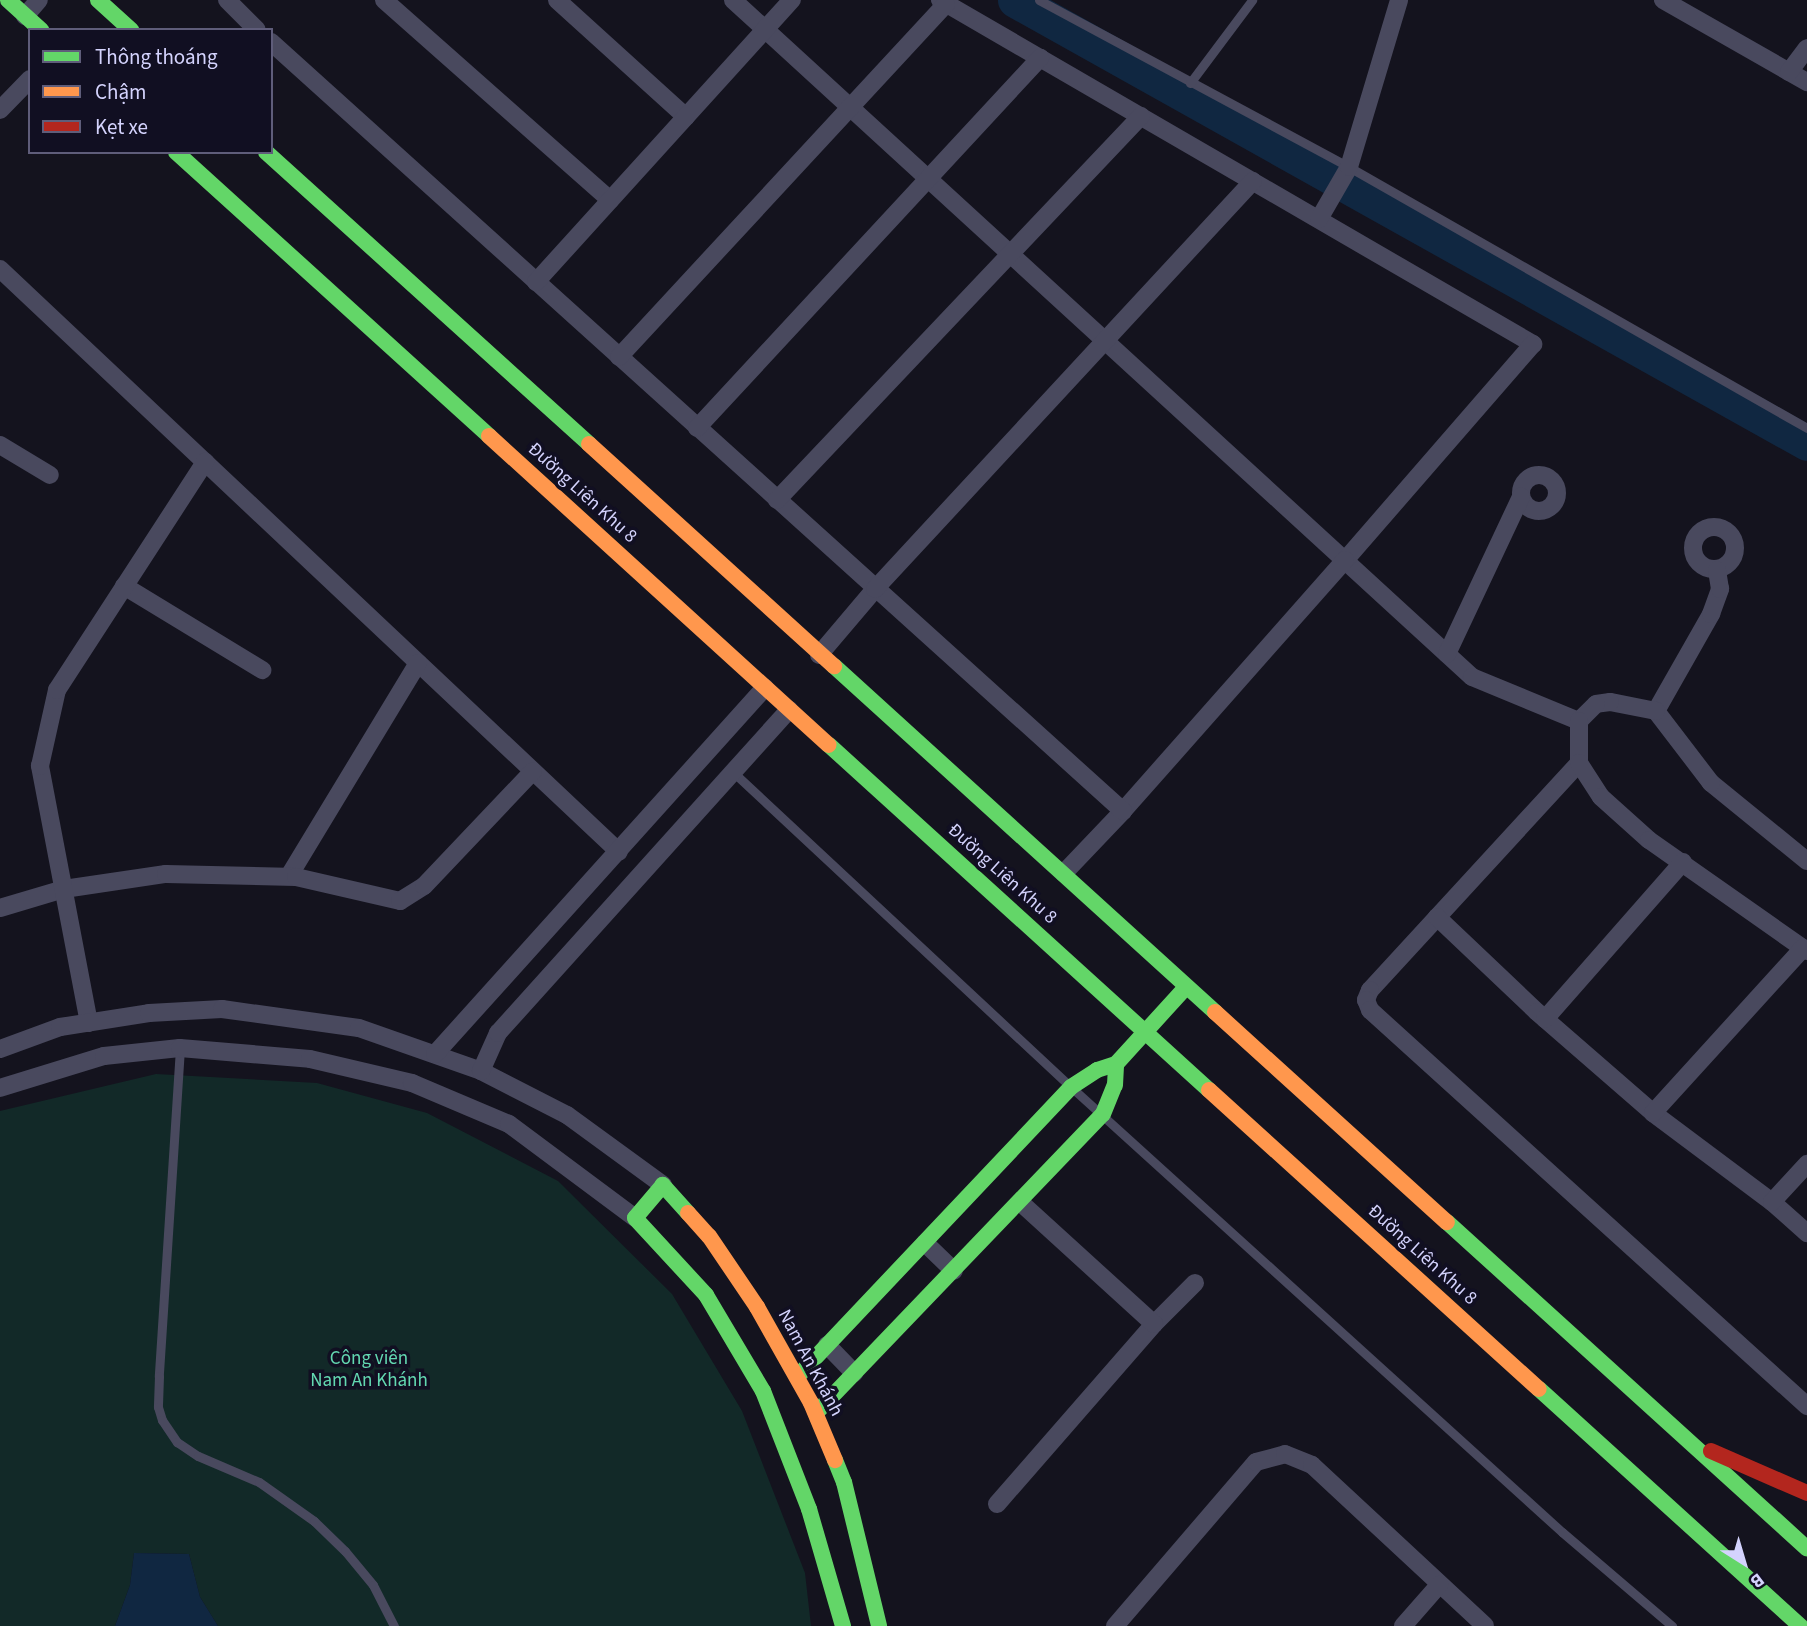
<!DOCTYPE html>
<meta charset="utf-8">
<style>
body{margin:0}
#map{position:relative;width:1807px;height:1626px;overflow:hidden;background:#14131e;font-family:"Source Sans 3",sans-serif}
div>[style]{position:absolute}
.green>*{inset:0;background:#122928}
.water>*{inset:0;background:#102741}
.river>*{height:35px;margin:-17.5px;padding:0 17.5px;transform-origin:17.5px;border-radius:17.5px;background:#102741}
.lane>*{height:9px;margin:-4.5px;padding:0 4.5px;transform-origin:4.5px;border-radius:4.5px;background:#49495e}
.street>*{height:18px;margin:-9px;padding:0 9px;transform-origin:9px;border-radius:9px;background:#49495e}
.street>.ring{margin:-9px;padding:0;box-sizing:content-box;background:none;border:18px solid #49495e;border-radius:50%}
.fast>*{height:16px;margin:-8px;padding:0 8px;transform-origin:8px;border-radius:8px;background:#63d668}
.slow>*{height:16px;margin:-8px;padding:0 8px;transform-origin:8px;border-radius:8px;background:#ff974d}
.jam>*{height:16px;margin:-8px;padding:0 8px;transform-origin:8px;border-radius:8px;background:#b3261e}
span{translate:-50% -50%;white-space:nowrap;text-align:center;line-height:1.15;-webkit-text-stroke:7px #110f22;paint-order:stroke}
.street-label{font-size:19px;color:#d4d3fd}
.park-label{font-size:19px;color:#63d8b1}
.legend{position:absolute;left:28px;top:28px;width:245px;height:126px;box-sizing:border-box;background:#110f22;border:2px solid #5f5d7a;margin:0;padding:9px 12px;list-style:none;font-size:21px;color:#d4d3fd}
.legend li{display:flex;align-items:center;gap:14px;height:35px}
.legend b{width:35px;border:2px solid #5f5d7a}
.north{position:absolute;left:1709px;top:1528px;width:70px;height:70px;-webkit-text-stroke:5px #110f22;paint-order:stroke;rotate:143deg;font-size:19px;font-weight:700;line-height:28px;text-align:center;color:#d4d3fd}
.north::after{content:'';display:block;margin:auto;width:24px;height:32px;background:#d4d3fd;clip-path:polygon(50% 0,100% 100%,50% 72%,0 100%)}
</style>
<div id="map">
<div class="green">
<i style="clip-path:polygon(156px 1074px,317px 1083px,427px 1113px,558px 1181px,672px 1294px,742px 1411px,805px 1573px,811px 1626px,218px 1626px,200px 1597px,189px 1554px,134px 1553px,130px 1585px,115px 1626px,0 1626px,0 1111px)"></i>
</div>
<div class="water">
<i style="clip-path:polygon(134px 1553px,189px 1554px,200px 1597px,218px 1626px,115px 1626px,130px 1585px)"></i>
</div>
<div class="river">
<i style="left:1015px;top:0;width:907px;rotate:29.22deg"></i>
</div>
<div class="lane">
<i style="left:1039px;top:0;width:352px;rotate:28.3deg"></i>
<i style="left:1349px;top:167px;width:527px;rotate:29.68deg"></i>
<i style="left:1190px;top:83px;width:104px;rotate:-53.2deg"></i>
<i style="left:733px;top:772px;width:462px;rotate:43deg"></i>
<i style="left:1071px;top:1087px;width:663px;rotate:42.19deg"></i>
<i style="left:1562px;top:1532px;width:145px;rotate:40.5deg"></i>
<i style="left:180px;top:1048px;width:329px;rotate:93.7deg"></i>
<i style="left:159px;top:1376px;width:31px;rotate:92deg"></i>
<i style="left:158px;top:1407px;width:14px;rotate:73deg"></i>
<i style="left:162px;top:1420px;width:27px;rotate:56deg"></i>
<i style="left:177px;top:1442px;width:25px;rotate:34deg"></i>
<i style="left:198px;top:1456px;width:66px;rotate:23.1deg"></i>
<i style="left:259px;top:1482px;width:67px;rotate:35.3deg"></i>
<i style="left:314px;top:1521px;width:43px;rotate:44.1deg"></i>
<i style="left:345px;top:1551px;width:44px;rotate:50.5deg"></i>
<i style="left:373px;top:1585px;width:46px;rotate:62.9deg"></i>
</div>
<div class="street">
<i style="left:227px;top:0;width:42px;rotate:45deg"></i>
<i style="left:384px;top:0;width:302px;rotate:41.5deg"></i>
<i style="left:557px;top:0;width:174px;rotate:42.2deg"></i>
<i style="left:733px;top:0;width:1002px;rotate:42.49deg"></i>
<i style="left:1472px;top:677px;width:116px;rotate:22.4deg"></i>
<i style="left:940px;top:0;width:686px;rotate:30.12deg"></i>
<i style="left:1533px;top:344px;width:286px;rotate:131deg"></i>
<i style="left:1345px;top:560px;width:335px;rotate:131.5deg"></i>
<i style="left:1123px;top:811px;width:86px;rotate:133.6deg"></i>
<i style="left:1663px;top:0;width:166px;rotate:29.7deg"></i>
<i style="left:25px;top:16px;width:21px;rotate:-49deg"></i>
<i style="left:271px;top:42px;width:1148px;rotate:42.07deg"></i>
<i style="left:1789px;top:72px;width:30px;rotate:-53deg"></i>
<i style="left:0;top:110px;width:43px;rotate:-45.9deg"></i>
<i style="left:1319px;top:219px;width:60px;rotate:-60deg"></i>
<i style="left:1349px;top:167px;width:174px;rotate:-73.3deg"></i>
<i style="left:0;top:269px;width:850px;rotate:43.28deg"></i>
<i style="left:536px;top:282px;width:381px;rotate:-47.8deg"></i>
<i style="left:619px;top:357px;width:481px;rotate:-47.2deg"></i>
<i style="left:697px;top:428px;width:505px;rotate:-47.17deg"></i>
<i style="left:0;top:445px;width:58px;rotate:31deg"></i>
<i class="ring" style="left:1521px;top:475px;width:18px;height:18px"></i>
<i style="left:777px;top:500px;width:529px;rotate:-46.53deg"></i>
<i class="ring" style="left:1693px;top:527px;width:24px;height:24px"></i>
<i style="left:124px;top:586px;width:162px;rotate:31.3deg"></i>
<i style="left:1447px;top:654px;width:174px;rotate:-64.8deg"></i>
<i style="left:819px;top:655px;width:87px;rotate:-49.7deg"></i>
<i style="left:875px;top:589px;width:556px;rotate:-47.19deg"></i>
<i style="left:1656px;top:711px;width:112px;rotate:-60.4deg"></i>
<i style="left:1711px;top:614px;width:27px;rotate:-70deg"></i>
<i style="left:1720px;top:589px;width:19px;rotate:-99deg"></i>
<i style="left:1579px;top:763px;width:309px;rotate:132.6deg"></i>
<i style="left:1370px;top:990px;width:11px;rotate:112deg"></i>
<i style="left:1366px;top:1000px;width:11px;rotate:68deg"></i>
<i style="left:1370px;top:1010px;width:590px;rotate:42.18deg"></i>
<i style="left:1807px;top:861px;width:124px;rotate:-140.9deg"></i>
<i style="left:1711px;top:783px;width:91px;rotate:-127.4deg"></i>
<i style="left:1656px;top:711px;width:47px;rotate:-168.9deg"></i>
<i style="left:1610px;top:702px;width:14px;rotate:172deg"></i>
<i style="left:1596px;top:704px;width:24px;rotate:135deg"></i>
<i style="left:1579px;top:721px;width:42px;rotate:90deg"></i>
<i style="left:1579px;top:763px;width:40px;rotate:57.1deg"></i>
<i style="left:1601px;top:797px;width:64px;rotate:41.9deg"></i>
<i style="left:1649px;top:840px;width:193px;rotate:35.1deg"></i>
<i style="left:289px;top:876px;width:249px;rotate:-58.8deg"></i>
<i style="left:0;top:908px;width:67px;rotate:-16.5deg"></i>
<i style="left:64px;top:889px;width:103px;rotate:-8.4deg"></i>
<i style="left:166px;top:874px;width:130px;rotate:1.3deg"></i>
<i style="left:296px;top:877px;width:107px;rotate:13deg"></i>
<i style="left:400px;top:901px;width:28px;rotate:-32deg"></i>
<i style="left:424px;top:886px;width:158px;rotate:-46.5deg"></i>
<i style="left:1437px;top:917px;width:138px;rotate:43.5deg"></i>
<i style="left:1537px;top:1012px;width:154px;rotate:41deg"></i>
<i style="left:1653px;top:1113px;width:149px;rotate:36.8deg"></i>
<i style="left:1772px;top:1202px;width:47px;rotate:41.5deg"></i>
<i style="left:1545px;top:1019px;width:209px;rotate:-48.7deg"></i>
<i style="left:89px;top:1023px;width:262px;rotate:-100.8deg"></i>
<i style="left:40px;top:766px;width:78px;rotate:-77.4deg"></i>
<i style="left:57px;top:690px;width:272px;rotate:-57deg"></i>
<i style="left:0;top:1049px;width:64px;rotate:-20.1deg"></i>
<i style="left:60px;top:1027px;width:90px;rotate:-8.9deg"></i>
<i style="left:149px;top:1013px;width:73px;rotate:-3.1deg"></i>
<i style="left:222px;top:1009px;width:138px;rotate:7.9deg"></i>
<i style="left:359px;top:1028px;width:129px;rotate:19.4deg"></i>
<i style="left:481px;top:1071px;width:97px;rotate:27.1deg"></i>
<i style="left:567px;top:1115px;width:119px;rotate:36.1deg"></i>
<i style="left:435px;top:1054px;width:493px;rotate:-48deg"></i>
<i style="left:481px;top:1071px;width:42px;rotate:-65.9deg"></i>
<i style="left:498px;top:1033px;width:435px;rotate:-48deg"></i>
<i style="left:0;top:1088px;width:109px;rotate:-17.1deg"></i>
<i style="left:104px;top:1056px;width:76px;rotate:-6deg"></i>
<i style="left:180px;top:1048px;width:130px;rotate:4.8deg"></i>
<i style="left:310px;top:1059px;width:105px;rotate:13.2deg"></i>
<i style="left:412px;top:1083px;width:105px;rotate:22.9deg"></i>
<i style="left:509px;top:1124px;width:157px;rotate:36.7deg"></i>
<i style="left:1653px;top:1113px;width:223px;rotate:-47.7deg"></i>
<i style="left:1772px;top:1202px;width:52px;rotate:-47.4deg"></i>
<i style="left:925px;top:1243px;width:40px;rotate:44deg"></i>
<i style="left:1154px;top:1324px;width:58px;rotate:-45deg"></i>
<i style="left:827px;top:1345px;width:39px;rotate:46deg"></i>
<i style="left:997px;top:1504px;width:239px;rotate:-48.9deg"></i>
<i style="left:1154px;top:1324px;width:181px;rotate:-137.7deg"></i>
<i style="left:1115px;top:1626px;width:216px;rotate:-49.3deg"></i>
<i style="left:1256px;top:1462px;width:30px;rotate:-15deg"></i>
<i style="left:1285px;top:1454px;width:29px;rotate:22deg"></i>
<i style="left:1312px;top:1465px;width:236px;rotate:42.9deg"></i>
<i style="left:1403px;top:1626px;width:55px;rotate:-48.7deg"></i>
</div>
<div class="fast">
<i style="left:8px;top:0;width:45px;rotate:42.3deg"></i>
<i style="left:98px;top:0;width:45px;rotate:42.3deg"></i>
<i style="left:176px;top:152px;width:423px;rotate:42.2deg"></i>
<i style="left:266px;top:152px;width:435px;rotate:42.1deg"></i>
<i style="left:834px;top:666px;width:515px;rotate:42.24deg"></i>
<i style="left:829px;top:745px;width:513px;rotate:42.24deg"></i>
<i style="left:688px;top:1213px;width:38px;rotate:-132deg"></i>
<i style="left:663px;top:1185px;width:43px;rotate:130.3deg"></i>
<i style="left:635px;top:1218px;width:105px;rotate:47.3deg"></i>
<i style="left:706px;top:1295px;width:112px;rotate:59.3deg"></i>
<i style="left:763px;top:1391px;width:127px;rotate:68.7deg"></i>
<i style="left:809px;top:1509px;width:122px;rotate:73.8deg"></i>
<i style="left:1447px;top:1222px;width:486px;rotate:42.2deg"></i>
<i style="left:797px;top:1377px;width:399px;rotate:-46.6deg"></i>
<i style="left:1071px;top:1087px;width:31px;rotate:-33deg"></i>
<i style="left:1097px;top:1070px;width:20px;rotate:-18deg"></i>
<i style="left:1116px;top:1064px;width:104px;rotate:-47.7deg"></i>
<i style="left:1539px;top:1389px;width:353px;rotate:42.2deg"></i>
<i style="left:816px;top:1413px;width:414px;rotate:-46.2deg"></i>
<i style="left:1103px;top:1114px;width:31px;rotate:-68deg"></i>
<i style="left:1115px;top:1085px;width:21px;rotate:-87deg"></i>
<i style="left:835px;top:1460px;width:24px;rotate:68deg"></i>
<i style="left:844px;top:1482px;width:148px;rotate:76.3deg"></i>
</div>
<div class="slow">
<i style="left:489px;top:436px;width:459px;rotate:42.3deg"></i>
<i style="left:589px;top:444px;width:331px;rotate:42.2deg"></i>
<i style="left:1215px;top:1012px;width:313px;rotate:42.2deg"></i>
<i style="left:1209px;top:1090px;width:445px;rotate:42.2deg"></i>
<i style="left:688px;top:1213px;width:31px;rotate:48deg"></i>
<i style="left:709px;top:1236px;width:86px;rotate:55.9deg"></i>
<i style="left:757px;top:1307px;width:110px;rotate:60.6deg"></i>
<i style="left:811px;top:1403px;width:62px;rotate:67.2deg"></i>
</div>
<div class="jam">
<i style="left:1711px;top:1451px;width:105px;rotate:23.6deg"></i>
</div>
<div class="street-label">
<span style="left:582px;top:493px;rotate:42deg">Đường Liên Khu 8</span>
<span style="left:1002px;top:874px;rotate:42deg">Đường Liên Khu 8</span>
<span style="left:1422px;top:1255px;rotate:42deg">Đường Liên Khu 8</span>
<span style="left:810px;top:1363px;rotate:62deg">Nam An Khánh</span>
</div>
<div class="park-label">
<span style="left:369px;top:1370px">Công viên<br>Nam An Khánh</span>
</div>
<ul class="legend">
<li><b style="height:9px;background:#63d668"></b>Thông thoáng</li>
<li><b style="height:9px;background:#ff974d"></b>Chậm</li>
<li><b style="height:9px;background:#b3261e"></b>Kẹt xe</li>
</ul>
<div class="north">B</div>
</div>
